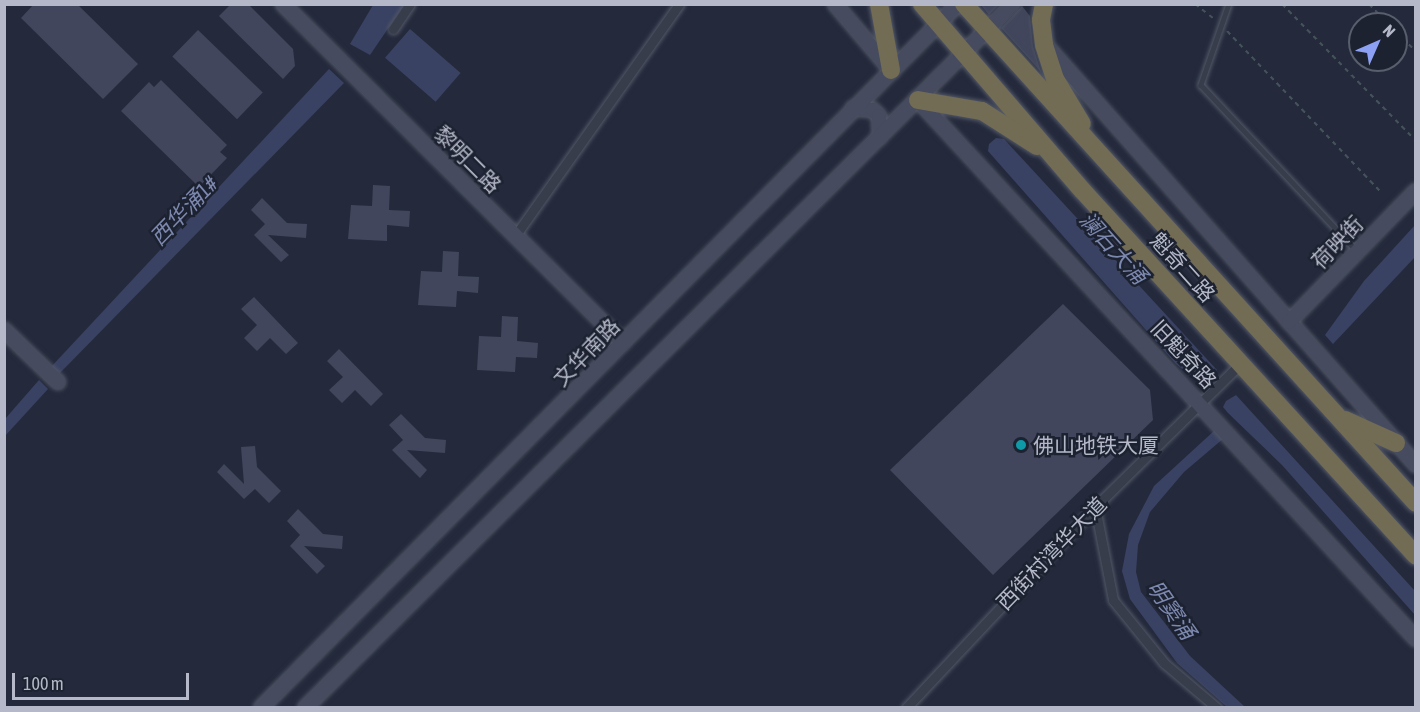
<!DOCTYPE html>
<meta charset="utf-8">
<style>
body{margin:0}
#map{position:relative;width:1420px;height:712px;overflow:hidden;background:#242a3c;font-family:"Asap Condensed","Noto Sans SC",sans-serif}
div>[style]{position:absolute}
.water>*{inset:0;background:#394263;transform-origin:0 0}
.building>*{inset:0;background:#41465c;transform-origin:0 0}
.path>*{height:2px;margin-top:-1px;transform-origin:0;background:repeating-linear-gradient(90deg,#44535a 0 4.5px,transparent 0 9px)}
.roads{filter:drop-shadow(0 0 2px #535867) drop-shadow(0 0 2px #535867)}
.lane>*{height:4.5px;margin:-2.25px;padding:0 2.25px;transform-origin:2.25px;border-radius:2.25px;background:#383d4c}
.street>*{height:9px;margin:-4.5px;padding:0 4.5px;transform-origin:4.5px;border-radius:4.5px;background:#383d4c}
.secondary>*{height:14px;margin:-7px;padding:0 7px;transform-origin:7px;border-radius:7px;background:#464b5f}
.highway>*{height:18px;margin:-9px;padding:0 9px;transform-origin:9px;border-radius:9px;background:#726c55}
.dots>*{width:16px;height:16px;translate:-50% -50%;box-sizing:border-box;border:3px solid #1d2231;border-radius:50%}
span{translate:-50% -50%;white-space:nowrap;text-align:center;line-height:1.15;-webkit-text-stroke:5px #1d2231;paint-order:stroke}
.street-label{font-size:21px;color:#b4b8c8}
.poi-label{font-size:21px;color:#b4b8c8}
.left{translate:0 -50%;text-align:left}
.water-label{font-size:22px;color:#7c88ae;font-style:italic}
.frame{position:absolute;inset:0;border:6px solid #b4b8c8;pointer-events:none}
.north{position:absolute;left:1348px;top:12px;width:60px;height:60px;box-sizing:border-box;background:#1d2231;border:2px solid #595e6d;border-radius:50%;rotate:45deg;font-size:16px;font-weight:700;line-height:24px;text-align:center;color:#b4b8c8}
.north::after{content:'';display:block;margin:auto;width:21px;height:27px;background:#8da1f4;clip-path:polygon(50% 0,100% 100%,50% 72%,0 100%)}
.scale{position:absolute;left:12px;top:673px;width:177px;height:27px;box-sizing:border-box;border:3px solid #b4b8c8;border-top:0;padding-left:8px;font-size:18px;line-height:21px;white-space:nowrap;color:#b4b8c8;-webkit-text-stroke:4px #1d2231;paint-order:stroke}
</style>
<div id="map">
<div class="water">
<i style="clip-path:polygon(373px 5px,404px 5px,370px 55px,350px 44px)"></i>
<i style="left:410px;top:29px;width:67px;height:38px;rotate:41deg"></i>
<i style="clip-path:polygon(329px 69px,344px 83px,60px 373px,51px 367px)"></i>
<i style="clip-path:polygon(996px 138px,1004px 139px,1217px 370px,1202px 384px,1176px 364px,988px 151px,989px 144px)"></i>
<i style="clip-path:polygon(1415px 225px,1415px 257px,1333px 344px,1325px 335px,1364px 281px)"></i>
<i style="clip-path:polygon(39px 380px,48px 389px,5px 436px,5px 419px)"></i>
<i style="clip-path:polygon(1236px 395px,1415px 591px,1415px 615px,1282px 465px,1228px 413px,1223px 407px,1226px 401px)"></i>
<i style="clip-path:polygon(1215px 430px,1224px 438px,1184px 472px,1150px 512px,1138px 545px,1136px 572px,1141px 592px,1190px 656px,1245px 707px,1227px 707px,1177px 663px,1130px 599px,1122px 571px,1129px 534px,1154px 486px)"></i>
</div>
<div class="building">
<i style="clip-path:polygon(34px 4px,77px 4px,138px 64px,103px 99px,21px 18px)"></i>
<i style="clip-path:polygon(231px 4px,248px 4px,293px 49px,295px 66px,283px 79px,219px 16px)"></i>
<i style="clip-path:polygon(980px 4px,1000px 4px,989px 15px)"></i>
<i style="clip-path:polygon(1022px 6px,1030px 16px,1033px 46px,1041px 72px,1001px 28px)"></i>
<i style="left:198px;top:30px;width:90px;height:37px;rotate:44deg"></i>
<i style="clip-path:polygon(161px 80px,227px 145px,220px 152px,227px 158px,199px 187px,121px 111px,149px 82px,154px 87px)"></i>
<i style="clip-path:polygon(373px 185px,390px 186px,389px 210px,410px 211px,409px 227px,387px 225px,387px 241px,348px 239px,351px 205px,372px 206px)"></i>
<i style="clip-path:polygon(262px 198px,287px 223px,307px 224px,306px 238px,268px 235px,289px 255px,281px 262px,254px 235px,265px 224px,251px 210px)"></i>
<i style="clip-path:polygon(443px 251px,459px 252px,458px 276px,479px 277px,478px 293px,457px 291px,456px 307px,418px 305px,421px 271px,442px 272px)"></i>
<i style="clip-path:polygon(254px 297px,298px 343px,286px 354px,270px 338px,257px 351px,244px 338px,257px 325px,241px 309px)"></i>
<i style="clip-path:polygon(1063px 304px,1150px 390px,1153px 420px,993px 575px,890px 470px)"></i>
<i style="clip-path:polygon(502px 316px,518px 317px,517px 341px,538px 343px,537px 358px,516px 357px,515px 372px,477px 370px,479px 336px,501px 337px)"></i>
<i style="clip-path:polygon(339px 349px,383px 394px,371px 406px,355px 390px,342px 403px,329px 390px,343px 377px,327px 361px)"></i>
<i style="clip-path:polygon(401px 414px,425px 438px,446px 440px,445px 453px,407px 450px,427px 470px,420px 478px,392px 450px,403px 440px,389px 425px)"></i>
<i style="clip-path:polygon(255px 446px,257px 467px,281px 491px,269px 503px,255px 489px,244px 499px,217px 472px,224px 464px,244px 484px,241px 447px)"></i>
<i style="clip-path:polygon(298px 509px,323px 534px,343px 536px,342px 549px,304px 546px,325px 566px,317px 574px,290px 546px,300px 535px,287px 521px)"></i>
</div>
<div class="path">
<i style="left:1195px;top:4px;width:24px;rotate:38deg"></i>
<i style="left:1282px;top:4px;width:192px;rotate:45.6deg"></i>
<i style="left:1369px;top:4px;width:28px;rotate:46deg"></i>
<i style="left:1227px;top:31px;width:223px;rotate:46.3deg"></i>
<i style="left:1396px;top:32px;width:28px;rotate:44deg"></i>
</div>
<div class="roads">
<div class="lane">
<i style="left:1229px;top:4px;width:86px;rotate:109.1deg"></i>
<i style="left:1201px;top:85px;width:225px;rotate:46.8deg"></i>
</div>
<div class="street">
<i style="left:393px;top:29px;width:30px;rotate:-56deg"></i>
<i style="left:515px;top:236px;width:284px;rotate:-54.7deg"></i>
<i style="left:1095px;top:507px;width:95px;rotate:79deg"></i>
<i style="left:1113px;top:600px;width:81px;rotate:51deg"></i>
<i style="left:1164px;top:663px;width:70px;rotate:40.3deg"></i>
<i style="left:906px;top:708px;width:276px;rotate:-46.8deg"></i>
<i style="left:1095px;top:507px;width:204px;rotate:-44.6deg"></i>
</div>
<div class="secondary">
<i style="left:283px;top:4px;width:480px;rotate:44.9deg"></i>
<i style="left:835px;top:4px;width:87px;rotate:49.7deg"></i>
<i style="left:1048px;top:48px;width:556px;rotate:48.57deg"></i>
<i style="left:918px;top:100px;width:734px;rotate:47.26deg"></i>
<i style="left:853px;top:108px;width:20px;rotate:6deg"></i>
<i style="left:873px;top:110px;width:8px;rotate:45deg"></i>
<i style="left:879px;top:116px;width:21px;rotate:87deg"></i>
<i style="left:1289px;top:322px;width:182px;rotate:-45.9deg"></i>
<i style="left:4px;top:330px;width:75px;rotate:43.9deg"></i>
<i style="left:261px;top:708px;width:991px;rotate:-45.29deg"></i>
<i style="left:305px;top:708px;width:998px;rotate:-44.84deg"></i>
</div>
<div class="highway">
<i style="left:879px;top:4px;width:67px;rotate:79.7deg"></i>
<i style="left:922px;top:4px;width:245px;rotate:49.3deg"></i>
<i style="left:1082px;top:190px;width:495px;rotate:47.6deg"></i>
<i style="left:964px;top:4px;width:673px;rotate:47.83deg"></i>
<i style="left:1044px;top:4px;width:16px;rotate:101deg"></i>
<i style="left:1041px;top:20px;width:25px;rotate:83deg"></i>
<i style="left:1044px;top:45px;width:36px;rotate:72deg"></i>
<i style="left:1055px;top:79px;width:52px;rotate:59deg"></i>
<i style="left:918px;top:100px;width:65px;rotate:9.8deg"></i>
<i style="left:982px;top:111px;width:65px;rotate:32.5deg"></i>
<i style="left:1345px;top:420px;width:56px;rotate:24.3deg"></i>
</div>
</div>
<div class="dots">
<i style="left:1021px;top:445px;background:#0f9aa8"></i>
</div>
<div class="street-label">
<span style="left:468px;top:159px;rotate:45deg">黎明二路</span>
<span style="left:1337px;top:242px;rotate:-46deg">荷映街</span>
<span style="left:1183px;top:267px;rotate:48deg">魁奇二路</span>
<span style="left:586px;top:352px;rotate:-46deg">文华南路</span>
<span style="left:1184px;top:354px;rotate:47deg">旧魁奇路</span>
<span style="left:1051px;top:553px;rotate:-46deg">西街村湾华大道</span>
</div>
<div class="poi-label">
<span class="left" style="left:1033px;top:445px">佛山地铁大厦</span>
</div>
<div class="water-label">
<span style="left:184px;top:211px;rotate:-46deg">西华涌1#</span>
<span style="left:1113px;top:248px;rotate:48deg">澜石大涌</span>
<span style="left:1171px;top:610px;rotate:55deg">明窦涌</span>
</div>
<div class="frame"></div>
<div class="north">N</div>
<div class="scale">100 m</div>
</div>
